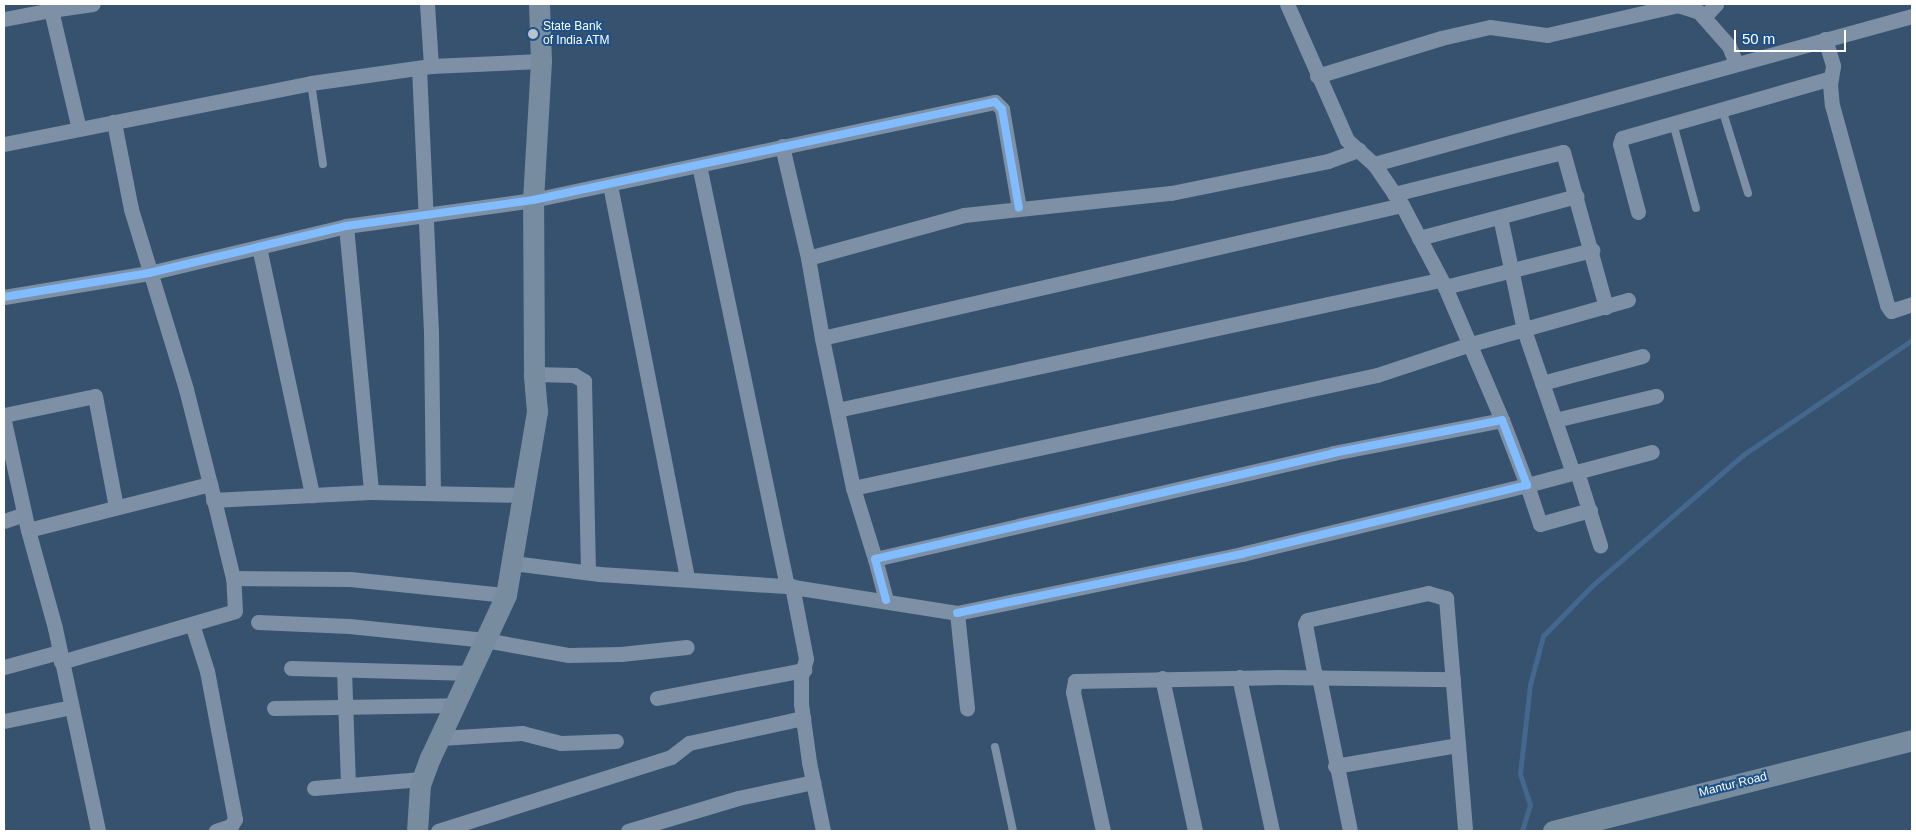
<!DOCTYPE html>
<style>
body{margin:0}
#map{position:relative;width:1916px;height:835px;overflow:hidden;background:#36526f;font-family:Arial,sans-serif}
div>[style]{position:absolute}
.stream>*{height:4.5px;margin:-2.25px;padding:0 2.25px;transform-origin:2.25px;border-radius:2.25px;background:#43678d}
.lane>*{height:8px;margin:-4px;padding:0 4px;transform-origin:4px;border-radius:4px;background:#7d90a5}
.street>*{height:15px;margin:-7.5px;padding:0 7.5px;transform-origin:7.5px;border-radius:7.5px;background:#7d90a5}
.secondary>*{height:21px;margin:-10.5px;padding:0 10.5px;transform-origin:10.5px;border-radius:10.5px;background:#788ca0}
.cycleway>*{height:8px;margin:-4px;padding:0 4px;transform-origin:4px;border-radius:4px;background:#80bcff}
.dots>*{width:14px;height:14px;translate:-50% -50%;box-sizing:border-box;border:2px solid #1e5187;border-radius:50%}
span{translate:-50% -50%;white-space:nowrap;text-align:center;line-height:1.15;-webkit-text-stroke:4px #1e5187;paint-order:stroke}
.poi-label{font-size:12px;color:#fff}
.left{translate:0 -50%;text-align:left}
.street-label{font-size:12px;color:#fff}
.frame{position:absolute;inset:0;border:5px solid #fff;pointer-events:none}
.scale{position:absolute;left:1734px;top:30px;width:112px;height:22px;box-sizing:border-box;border:2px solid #fff;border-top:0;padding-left:6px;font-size:15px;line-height:18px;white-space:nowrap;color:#fff;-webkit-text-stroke:4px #1e5187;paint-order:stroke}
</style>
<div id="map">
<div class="stream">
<i style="left:1522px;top:831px;width:27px;rotate:-73deg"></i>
<i style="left:1530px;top:805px;width:33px;rotate:-108deg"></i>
<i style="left:1520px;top:774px;width:90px;rotate:-83.6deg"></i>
<i style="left:1530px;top:685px;width:51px;rotate:-75.1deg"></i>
<i style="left:1543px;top:636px;width:71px;rotate:-45.6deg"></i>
<i style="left:1593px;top:585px;width:198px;rotate:-40.9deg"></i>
<i style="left:1743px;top:455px;width:204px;rotate:-34.2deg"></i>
</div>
<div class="lane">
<i style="left:311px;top:83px;width:82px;rotate:81.6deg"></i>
<i style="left:1722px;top:109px;width:88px;rotate:72.8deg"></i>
<i style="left:1673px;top:123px;width:88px;rotate:74.9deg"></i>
<i style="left:995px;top:747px;width:86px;rotate:77.9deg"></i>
</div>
<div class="street">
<i style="left:49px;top:4px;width:6px;rotate:72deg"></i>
<i style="left:51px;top:10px;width:42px;rotate:-8.1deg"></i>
<i style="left:427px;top:4px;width:62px;rotate:86.3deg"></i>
<i style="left:1287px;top:4px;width:149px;rotate:66.2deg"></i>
<i style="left:1347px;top:140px;width:36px;rotate:42deg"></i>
<i style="left:1374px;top:164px;width:50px;rotate:55.7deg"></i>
<i style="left:1402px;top:205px;width:93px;rotate:62.3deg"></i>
<i style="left:1445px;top:287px;width:145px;rotate:66.8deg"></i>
<i style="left:1704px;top:17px;width:18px;rotate:-47deg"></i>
<i style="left:4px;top:19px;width:48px;rotate:-10.8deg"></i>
<i style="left:51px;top:10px;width:122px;rotate:76.8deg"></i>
<i style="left:1825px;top:39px;width:28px;rotate:73deg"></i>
<i style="left:1833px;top:66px;width:18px;rotate:99deg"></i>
<i style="left:1830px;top:84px;width:21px;rotate:85deg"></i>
<i style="left:1832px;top:105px;width:207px;rotate:74.6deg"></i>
<i style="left:1887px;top:305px;width:7px;rotate:56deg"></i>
<i style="left:1891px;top:311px;width:22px;rotate:-18deg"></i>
<i style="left:419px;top:68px;width:264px;rotate:87.4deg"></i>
<i style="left:431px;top:332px;width:160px;rotate:89.3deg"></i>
<i style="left:1317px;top:76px;width:130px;rotate:-17deg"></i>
<i style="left:1441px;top:38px;width:50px;rotate:-12.7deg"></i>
<i style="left:1490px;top:27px;width:58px;rotate:8deg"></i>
<i style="left:1547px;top:35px;width:134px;rotate:-12.9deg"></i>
<i style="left:1678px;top:5px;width:22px;rotate:18deg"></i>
<i style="left:1699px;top:12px;width:45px;rotate:48.6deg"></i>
<i style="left:1729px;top:46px;width:18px;rotate:68deg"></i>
<i style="left:4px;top:144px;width:313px;rotate:-11.2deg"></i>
<i style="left:311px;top:83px;width:121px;rotate:-8.1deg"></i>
<i style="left:431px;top:66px;width:110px;rotate:-2.6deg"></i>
<i style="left:782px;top:146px;width:115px;rotate:76.9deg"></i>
<i style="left:808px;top:258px;width:81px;rotate:80.1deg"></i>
<i style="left:1374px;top:164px;width:558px;rotate:-15.38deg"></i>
<i style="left:699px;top:165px;width:430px;rotate:78.2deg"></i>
<i style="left:610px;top:185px;width:401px;rotate:78.9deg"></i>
<i style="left:1394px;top:194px;width:174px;rotate:-14deg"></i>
<i style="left:1563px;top:152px;width:161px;rotate:74.5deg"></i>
<i style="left:1638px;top:212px;width:70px;rotate:-104.8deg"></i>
<i style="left:1620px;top:144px;width:6px;rotate:-72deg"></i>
<i style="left:1622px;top:138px;width:217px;rotate:-16deg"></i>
<i style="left:1500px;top:217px;width:116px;rotate:78deg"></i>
<i style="left:1524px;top:330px;width:151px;rotate:71.1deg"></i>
<i style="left:346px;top:226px;width:267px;rotate:84.6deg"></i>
<i style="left:1419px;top:238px;width:163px;rotate:-14.9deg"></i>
<i style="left:259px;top:247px;width:254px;rotate:77.9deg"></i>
<i style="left:808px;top:258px;width:162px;rotate:-15.4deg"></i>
<i style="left:964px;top:215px;width:208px;rotate:-6.1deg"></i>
<i style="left:1171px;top:193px;width:160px;rotate:-11.5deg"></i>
<i style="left:1328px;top:161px;width:33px;rotate:-20deg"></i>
<i style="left:1445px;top:287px;width:152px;rotate:-14.1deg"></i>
<i style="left:4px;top:297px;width:147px;rotate:-9.4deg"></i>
<i style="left:149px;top:273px;width:203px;rotate:-13.4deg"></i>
<i style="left:346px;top:226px;width:189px;rotate:-7.9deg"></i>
<i style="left:533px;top:200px;width:472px;rotate:-12deg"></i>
<i style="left:995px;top:102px;width:10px;rotate:45deg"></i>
<i style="left:1002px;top:109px;width:100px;rotate:80.3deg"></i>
<i style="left:534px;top:374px;width:40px;rotate:1.4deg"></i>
<i style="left:574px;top:375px;width:12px;rotate:31deg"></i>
<i style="left:584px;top:381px;width:191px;rotate:88.8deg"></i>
<i style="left:1542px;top:383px;width:104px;rotate:-15.1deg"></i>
<i style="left:837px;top:410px;width:617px;rotate:-12.17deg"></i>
<i style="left:4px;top:415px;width:93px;rotate:-11.8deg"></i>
<i style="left:95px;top:396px;width:113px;rotate:79.3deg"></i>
<i style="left:1555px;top:420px;width:104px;rotate:-13.4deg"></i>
<i style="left:4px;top:421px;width:112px;rotate:77.6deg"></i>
<i style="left:28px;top:530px;width:102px;rotate:74.6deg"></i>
<i style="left:55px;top:628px;width:208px;rotate:78deg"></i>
<i style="left:1577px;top:472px;width:77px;rotate:72.5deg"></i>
<i style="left:853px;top:488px;width:536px;rotate:-12.17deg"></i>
<i style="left:1377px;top:375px;width:99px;rotate:-18.3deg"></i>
<i style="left:1471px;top:344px;width:163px;rotate:-15.7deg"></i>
<i style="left:213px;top:500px;width:158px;rotate:-2.9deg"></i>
<i style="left:371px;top:492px;width:153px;rotate:1.1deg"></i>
<i style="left:1590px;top:510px;width:52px;rotate:164.4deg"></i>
<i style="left:1540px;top:524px;width:41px;rotate:-108.4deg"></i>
<i style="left:1527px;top:485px;width:129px;rotate:-14.8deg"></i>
<i style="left:4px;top:521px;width:21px;rotate:-19deg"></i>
<i style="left:28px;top:530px;width:188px;rotate:-14.2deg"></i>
<i style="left:875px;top:559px;width:74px;rotate:-107.2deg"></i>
<i style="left:853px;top:488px;width:153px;rotate:-101.7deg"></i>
<i style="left:822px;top:338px;width:595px;rotate:-12.92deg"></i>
<i style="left:513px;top:563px;width:87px;rotate:7.3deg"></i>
<i style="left:599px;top:574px;width:188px;rotate:3.7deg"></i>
<i style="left:787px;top:586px;width:172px;rotate:9deg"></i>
<i style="left:957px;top:613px;width:96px;rotate:84deg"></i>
<i style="left:233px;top:578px;width:117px;rotate:0.5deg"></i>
<i style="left:350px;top:579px;width:157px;rotate:5.9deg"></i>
<i style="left:792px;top:586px;width:74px;rotate:79.1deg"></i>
<i style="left:806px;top:659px;width:19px;rotate:106deg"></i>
<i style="left:801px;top:677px;width:27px;rotate:90deg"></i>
<i style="left:801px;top:704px;width:59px;rotate:82.1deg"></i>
<i style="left:809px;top:762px;width:70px;rotate:78.5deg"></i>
<i style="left:886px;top:600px;width:42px;rotate:-105deg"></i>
<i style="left:875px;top:559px;width:470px;rotate:-13deg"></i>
<i style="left:1333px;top:453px;width:172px;rotate:-11deg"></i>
<i style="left:1502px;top:420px;width:70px;rotate:69deg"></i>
<i style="left:1527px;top:485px;width:293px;rotate:166.4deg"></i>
<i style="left:1242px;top:554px;width:291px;rotate:168.3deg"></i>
<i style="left:258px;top:622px;width:91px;rotate:2.5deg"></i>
<i style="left:349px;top:626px;width:137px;rotate:5.9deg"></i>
<i style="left:485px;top:640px;width:84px;rotate:10.2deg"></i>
<i style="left:568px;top:655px;width:53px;rotate:-1.1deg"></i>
<i style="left:621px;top:654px;width:66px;rotate:-6.1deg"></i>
<i style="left:192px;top:624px;width:49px;rotate:72.3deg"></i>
<i style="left:207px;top:671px;width:151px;rotate:79.3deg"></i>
<i style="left:235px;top:819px;width:8px;rotate:120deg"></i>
<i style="left:231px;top:826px;width:16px;rotate:162deg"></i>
<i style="left:61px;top:662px;width:181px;rotate:-16.3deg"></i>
<i style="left:235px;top:611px;width:33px;rotate:-93deg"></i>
<i style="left:233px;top:578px;width:97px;rotate:-103.7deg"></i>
<i style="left:210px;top:484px;width:98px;rotate:-104.2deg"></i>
<i style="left:186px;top:389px;width:188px;rotate:-107deg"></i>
<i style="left:131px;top:209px;width:89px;rotate:-101.1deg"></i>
<i style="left:4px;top:667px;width:57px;rotate:-15.3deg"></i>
<i style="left:291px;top:668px;width:180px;rotate:1.6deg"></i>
<i style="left:344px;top:670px;width:115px;rotate:88deg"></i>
<i style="left:1239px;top:677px;width:157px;rotate:77.9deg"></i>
<i style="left:1315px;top:677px;width:54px;rotate:-100.7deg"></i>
<i style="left:1305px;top:624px;width:4px;rotate:-63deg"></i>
<i style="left:1307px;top:620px;width:124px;rotate:-12.6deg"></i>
<i style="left:1428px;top:593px;width:19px;rotate:16deg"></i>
<i style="left:1446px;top:598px;width:234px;rotate:85.3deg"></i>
<i style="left:1319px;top:677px;width:157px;rotate:78.6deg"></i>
<i style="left:1162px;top:678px;width:157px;rotate:77.8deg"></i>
<i style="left:657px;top:698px;width:150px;rotate:-10.8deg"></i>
<i style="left:274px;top:708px;width:183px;rotate:-0.9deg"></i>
<i style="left:4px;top:721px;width:68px;rotate:-11.8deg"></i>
<i style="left:441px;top:738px;width:81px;rotate:-3.5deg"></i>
<i style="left:522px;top:733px;width:40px;rotate:14.4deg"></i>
<i style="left:561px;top:743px;width:55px;rotate:-2.1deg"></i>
<i style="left:1335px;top:766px;width:125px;rotate:-9.7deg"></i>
<i style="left:314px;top:788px;width:108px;rotate:-4.8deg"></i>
<i style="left:438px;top:831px;width:244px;rotate:-17.6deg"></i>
<i style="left:671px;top:757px;width:23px;rotate:-38deg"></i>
<i style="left:689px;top:743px;width:117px;rotate:-12.4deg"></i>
<i style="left:628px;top:831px;width:115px;rotate:-16.7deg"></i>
<i style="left:738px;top:798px;width:77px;rotate:-12deg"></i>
<i style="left:1103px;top:831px;width:142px;rotate:-102.2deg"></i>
<i style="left:1073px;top:692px;width:11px;rotate:-80deg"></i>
<i style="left:1075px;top:681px;width:203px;rotate:-1.1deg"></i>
<i style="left:1278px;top:677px;width:175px;rotate:0.7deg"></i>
</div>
<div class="secondary">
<i style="left:417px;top:831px;width:46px;rotate:-86.3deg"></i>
<i style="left:420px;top:785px;width:29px;rotate:-70deg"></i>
<i style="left:430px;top:758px;width:180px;rotate:-65deg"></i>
<i style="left:506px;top:595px;width:187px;rotate:-80.4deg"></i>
<i style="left:537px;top:411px;width:37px;rotate:-95deg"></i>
<i style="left:534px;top:374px;width:174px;rotate:-90.3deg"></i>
<i style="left:533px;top:200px;width:139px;rotate:-86.7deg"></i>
<i style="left:541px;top:61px;width:57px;rotate:-92deg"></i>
<i style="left:1553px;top:831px;width:370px;rotate:-14.2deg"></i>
</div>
<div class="cycleway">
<i style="left:4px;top:297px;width:147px;rotate:-9.4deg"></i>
<i style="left:149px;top:273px;width:203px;rotate:-13.4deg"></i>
<i style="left:346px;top:226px;width:189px;rotate:-7.9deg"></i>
<i style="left:533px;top:200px;width:472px;rotate:-12deg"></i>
<i style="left:995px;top:102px;width:10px;rotate:45deg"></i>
<i style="left:1002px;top:109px;width:100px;rotate:80.3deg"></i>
<i style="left:886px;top:600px;width:42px;rotate:-105deg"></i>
<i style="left:875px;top:559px;width:470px;rotate:-13deg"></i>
<i style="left:1333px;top:453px;width:172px;rotate:-11deg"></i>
<i style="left:1502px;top:420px;width:70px;rotate:69deg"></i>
<i style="left:1527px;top:485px;width:293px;rotate:166.4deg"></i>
<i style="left:1242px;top:554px;width:291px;rotate:168.3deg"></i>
</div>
<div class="dots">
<i style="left:533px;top:34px;background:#b9c2cd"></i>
</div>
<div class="poi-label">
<span class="left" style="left:543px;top:34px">State Bank<br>of India ATM</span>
</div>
<div class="street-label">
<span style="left:1733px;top:785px;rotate:-14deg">Mantur Road</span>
</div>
<div class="frame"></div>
<div class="scale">50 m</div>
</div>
